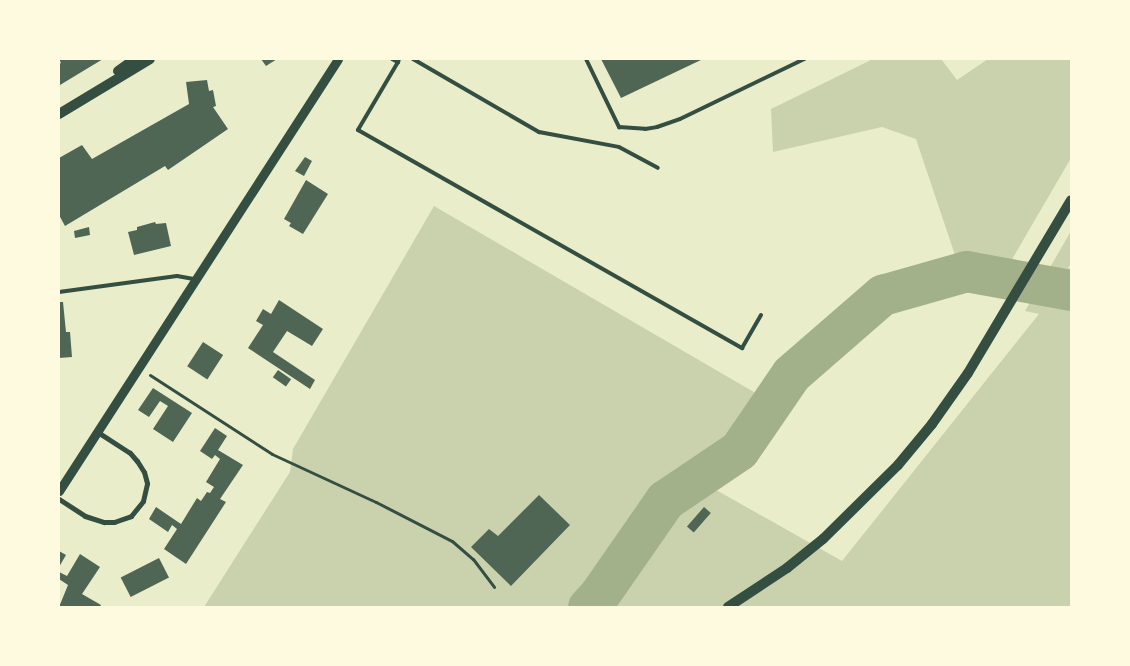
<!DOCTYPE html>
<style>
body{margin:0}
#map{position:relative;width:1130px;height:666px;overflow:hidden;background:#e9edc9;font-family:Manrope,sans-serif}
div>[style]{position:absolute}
.green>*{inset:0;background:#cad2ad}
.river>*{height:41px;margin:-20.5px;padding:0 20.5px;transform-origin:20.5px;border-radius:20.5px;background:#a3b18a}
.building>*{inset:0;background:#4f6655;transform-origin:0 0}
.path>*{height:3px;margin:-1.5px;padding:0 1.5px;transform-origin:1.5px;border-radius:1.5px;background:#344e41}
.service>*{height:4px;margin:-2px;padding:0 2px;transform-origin:2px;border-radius:2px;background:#344e41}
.minor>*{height:5px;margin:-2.5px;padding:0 2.5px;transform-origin:2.5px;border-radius:2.5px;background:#344e41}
.tertiary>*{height:9px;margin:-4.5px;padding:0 4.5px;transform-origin:4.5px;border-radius:4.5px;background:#344e41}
.secondary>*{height:10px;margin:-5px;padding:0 5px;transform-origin:5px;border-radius:5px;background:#344e41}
span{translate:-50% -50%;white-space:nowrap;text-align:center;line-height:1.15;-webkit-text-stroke:4.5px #fefae0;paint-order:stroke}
.frame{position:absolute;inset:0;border:60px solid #fefae0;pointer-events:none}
</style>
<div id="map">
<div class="green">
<i style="clip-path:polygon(873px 59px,941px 59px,957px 80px,988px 59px,1071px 59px,1071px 158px,1007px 268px,956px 258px,916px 139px,882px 127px,773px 152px,771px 109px)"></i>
<i style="clip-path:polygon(434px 206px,759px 395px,702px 482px,842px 561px,1039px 314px,1025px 311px,1071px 231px,1071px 264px,1068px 268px,1071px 269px,1071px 607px,204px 607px,290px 472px,293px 449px)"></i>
</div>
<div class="river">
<i style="left:588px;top:607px;width:16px;rotate:-47deg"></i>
<i style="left:599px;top:595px;width:116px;rotate:-55.2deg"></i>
<i style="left:665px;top:500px;width:89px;rotate:-34deg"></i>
<i style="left:739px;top:450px;width:92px;rotate:-55.6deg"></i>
<i style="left:791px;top:374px;width:121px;rotate:-41deg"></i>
<i style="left:882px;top:295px;width:87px;rotate:-15.9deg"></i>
<i style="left:966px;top:271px;width:107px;rotate:10.3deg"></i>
</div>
<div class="building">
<i style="clip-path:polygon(59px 59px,103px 59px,60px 85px,59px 64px,61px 63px)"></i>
<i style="clip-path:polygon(261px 59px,277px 59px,266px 66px)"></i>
<i style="clip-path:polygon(601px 59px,703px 59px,621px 98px)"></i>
<i style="clip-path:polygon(207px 80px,209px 91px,213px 90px,216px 106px,213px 107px,228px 129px,168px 170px,165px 166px,65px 226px,59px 215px,59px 158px,82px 145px,92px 159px,189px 104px,186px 82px)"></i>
<i style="clip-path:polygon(305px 157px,312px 161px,304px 176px,295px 171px)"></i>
<i style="clip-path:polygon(306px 180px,328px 194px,303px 234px,289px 226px,291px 223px,284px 219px)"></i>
<i style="clip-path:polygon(155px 222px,156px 224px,166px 223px,171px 246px,134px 255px,128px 232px,137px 230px,137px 227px)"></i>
<i style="clip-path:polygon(89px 227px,90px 235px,75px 238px,74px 231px)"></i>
<i style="clip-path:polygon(279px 300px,323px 329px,312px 346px,287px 331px,273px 352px,315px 380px,310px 389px,248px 348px,263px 325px,256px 321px,263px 309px,271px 314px)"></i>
<i style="clip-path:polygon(59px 302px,63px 302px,66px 332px,70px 332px,72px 357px,59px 358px)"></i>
<i style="left:203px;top:342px;width:24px;height:29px;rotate:33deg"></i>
<i style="left:278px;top:370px;width:16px;height:9px;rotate:35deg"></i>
<i style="clip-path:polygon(153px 388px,192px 413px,173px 442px,153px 429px,168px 406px,160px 401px,149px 417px,138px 410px)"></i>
<i style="clip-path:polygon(215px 428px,227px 436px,218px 450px,243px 465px,220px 499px,226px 502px,186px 564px,164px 549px,177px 529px,172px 525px,168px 532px,149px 519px,156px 507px,181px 524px,197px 498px,201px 501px,207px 492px,210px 493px,214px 487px,206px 482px,220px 459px,215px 455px,212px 459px,200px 451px)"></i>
<i style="clip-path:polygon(539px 495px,570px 525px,511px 586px,471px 547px,489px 529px,498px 536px)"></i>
<i style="left:704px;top:507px;width:9px;height:26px;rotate:41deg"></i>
<i style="clip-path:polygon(59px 551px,66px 555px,59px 567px)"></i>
<i style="clip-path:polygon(80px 554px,100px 567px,82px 594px,101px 605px,100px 607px,59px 607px,68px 585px,59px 579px,59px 572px,67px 576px)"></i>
<i style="left:159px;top:558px;width:22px;height:43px;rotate:63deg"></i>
</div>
<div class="path">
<i style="left:150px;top:375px;width:145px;rotate:32.9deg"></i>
<i style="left:272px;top:454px;width:115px;rotate:24.8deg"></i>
<i style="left:376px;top:502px;width:85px;rotate:27.2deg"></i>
<i style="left:452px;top:541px;width:28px;rotate:41deg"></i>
<i style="left:473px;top:559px;width:35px;rotate:53deg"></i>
</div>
<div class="service">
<i style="left:392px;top:59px;width:7px;rotate:27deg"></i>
<i style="left:398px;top:62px;width:3px;rotate:-72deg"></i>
<i style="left:413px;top:59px;width:146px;rotate:30.1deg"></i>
<i style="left:539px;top:132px;width:81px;rotate:10.6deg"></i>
<i style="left:619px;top:147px;width:44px;rotate:28.3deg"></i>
<i style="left:586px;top:59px;width:76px;rotate:64.1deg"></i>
<i style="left:619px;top:127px;width:26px;rotate:4deg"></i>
<i style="left:645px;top:129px;width:12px;rotate:-9deg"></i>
<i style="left:657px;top:127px;width:24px;rotate:-19deg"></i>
<i style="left:680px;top:119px;width:138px;rotate:-25.8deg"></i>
<i style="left:398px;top:62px;width:79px;rotate:120.5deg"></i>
<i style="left:358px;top:130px;width:442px;rotate:29.6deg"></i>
<i style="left:742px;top:348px;width:38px;rotate:-60deg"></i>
<i style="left:59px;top:292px;width:119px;rotate:-7.7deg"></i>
<i style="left:177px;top:276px;width:17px;rotate:10deg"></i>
</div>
<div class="minor">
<i style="left:59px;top:499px;width:31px;rotate:33deg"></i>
<i style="left:85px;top:516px;width:20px;rotate:18deg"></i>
<i style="left:104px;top:522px;width:10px"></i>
<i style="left:114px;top:522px;width:18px;rotate:-19deg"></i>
<i style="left:131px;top:516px;width:19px;rotate:-51deg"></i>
<i style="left:143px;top:501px;width:18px;rotate:-77deg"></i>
<i style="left:147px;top:483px;width:11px;rotate:-105deg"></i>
<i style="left:144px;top:472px;width:13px;rotate:-122deg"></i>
<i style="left:137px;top:461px;width:11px;rotate:-131deg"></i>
<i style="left:130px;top:453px;width:38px;rotate:-147deg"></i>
</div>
<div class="tertiary">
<i style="left:59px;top:491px;width:514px;rotate:-57.14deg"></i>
</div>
<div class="secondary">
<i style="left:118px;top:71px;width:21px;rotate:-35deg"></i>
<i style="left:59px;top:114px;width:106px;rotate:-31.1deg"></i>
<i style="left:728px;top:607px;width:71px;rotate:-33.5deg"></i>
<i style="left:787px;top:568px;width:46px;rotate:-38.9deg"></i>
<i style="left:823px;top:539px;width:105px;rotate:-44.6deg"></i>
<i style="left:898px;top:465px;width:53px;rotate:-50.3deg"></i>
<i style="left:932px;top:424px;width:62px;rotate:-54.8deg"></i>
<i style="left:968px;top:373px;width:201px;rotate:-59.2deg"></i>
</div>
<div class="frame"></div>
</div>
